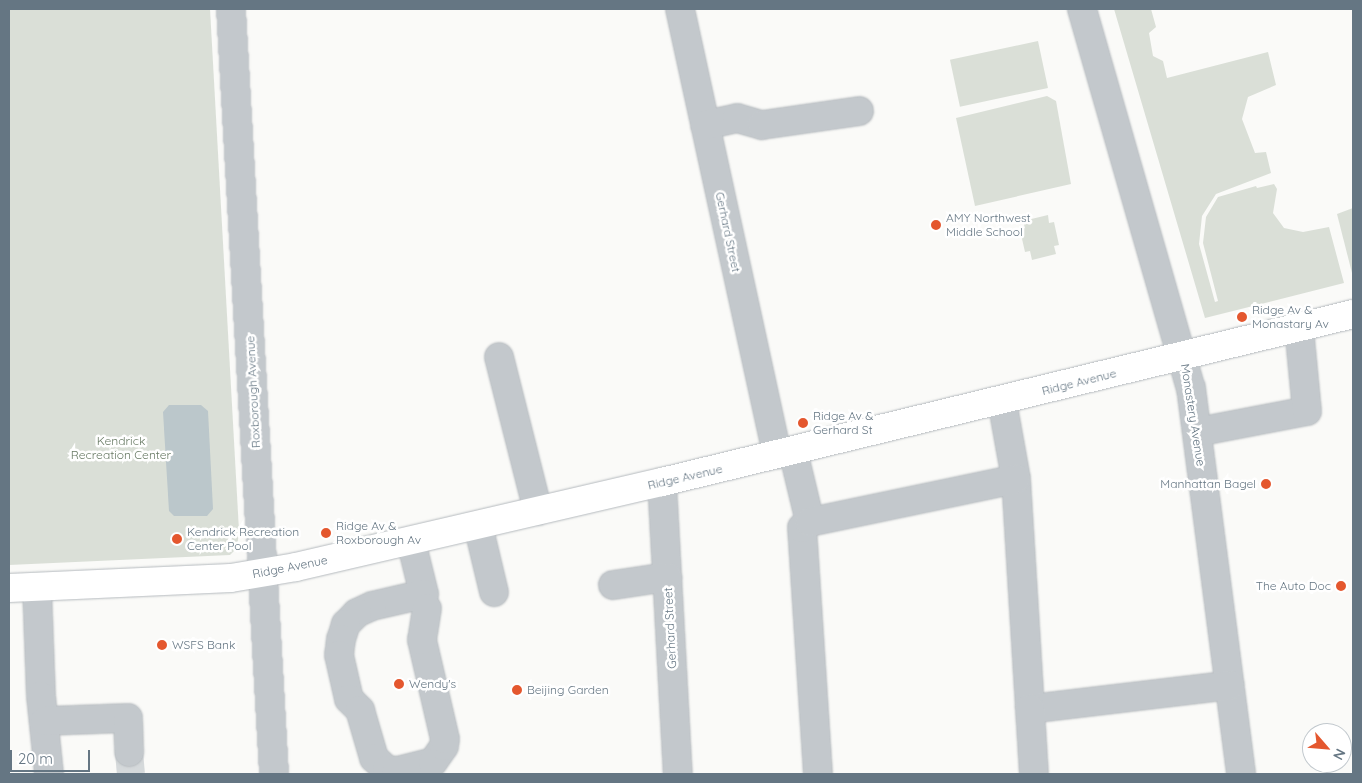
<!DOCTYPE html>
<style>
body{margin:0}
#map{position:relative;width:1362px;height:783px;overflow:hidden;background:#fafaf8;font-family:Quicksand,sans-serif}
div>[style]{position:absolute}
.green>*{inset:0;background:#dadfd7;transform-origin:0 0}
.water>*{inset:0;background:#bbc7cb}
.minor-tunnel>*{height:28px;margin-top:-14px;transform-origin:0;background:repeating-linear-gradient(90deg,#d5d9db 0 28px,transparent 0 42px)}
.roads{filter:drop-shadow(0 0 1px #b5babe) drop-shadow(0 0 1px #b5babe)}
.minor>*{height:28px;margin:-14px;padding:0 14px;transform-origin:14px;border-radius:14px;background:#c3c8cc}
.major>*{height:28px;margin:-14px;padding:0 14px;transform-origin:14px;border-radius:14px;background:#fff}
.dots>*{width:14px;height:14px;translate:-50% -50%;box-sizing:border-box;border:2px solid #fff;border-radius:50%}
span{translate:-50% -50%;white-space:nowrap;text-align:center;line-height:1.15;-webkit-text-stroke:5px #fff;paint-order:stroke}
.poi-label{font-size:12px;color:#657683}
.left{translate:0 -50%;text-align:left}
.right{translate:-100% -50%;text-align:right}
.street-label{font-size:12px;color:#657683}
.park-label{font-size:12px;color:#687a64}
.frame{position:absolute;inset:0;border:10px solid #657683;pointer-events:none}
.north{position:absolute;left:1302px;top:723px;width:50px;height:50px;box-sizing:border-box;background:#fff;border:1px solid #c1c8cd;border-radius:50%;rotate:117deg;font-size:14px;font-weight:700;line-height:20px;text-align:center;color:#657683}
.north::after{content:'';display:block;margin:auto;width:18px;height:22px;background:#e4572e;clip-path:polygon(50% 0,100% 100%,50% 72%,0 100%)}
.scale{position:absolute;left:10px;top:750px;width:80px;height:22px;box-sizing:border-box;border:2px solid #657683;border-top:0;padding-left:6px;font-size:15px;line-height:18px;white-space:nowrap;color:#657683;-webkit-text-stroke:4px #fff;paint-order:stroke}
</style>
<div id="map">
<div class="green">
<i style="clip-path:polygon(9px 9px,210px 9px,239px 531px,237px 548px,230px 555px,9px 565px)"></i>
<i style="clip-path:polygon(1114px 9px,1151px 9px,1156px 27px,1149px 33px,1153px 56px,1163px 61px,1167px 78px,1268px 52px,1276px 85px,1248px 97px,1242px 119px,1255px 153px,1266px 152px,1271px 173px,1216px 194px,1202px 216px,1199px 244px,1215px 302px,1218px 301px,1203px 243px,1206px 217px,1218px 197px,1256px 186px,1257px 188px,1274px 184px,1277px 189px,1273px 213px,1284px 228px,1303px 232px,1329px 227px,1344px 283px,1205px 318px)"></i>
<i style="left:1038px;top:41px;width:48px;height:90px;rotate:78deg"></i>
<i style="clip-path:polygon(1047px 96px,1056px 101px,1071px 184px,975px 206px,956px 118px)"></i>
<i style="clip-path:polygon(1353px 208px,1353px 277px,1337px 214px)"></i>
<i style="clip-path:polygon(1048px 215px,1049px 223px,1054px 222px,1059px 245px,1054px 246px,1056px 254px,1032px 260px,1030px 251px,1025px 252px,1020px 230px,1025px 228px,1023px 221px)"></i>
</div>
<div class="water">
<i style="clip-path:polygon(169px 405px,201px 405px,208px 411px,213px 509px,207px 516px,174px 516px,169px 511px,163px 412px)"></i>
</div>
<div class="minor-tunnel">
<i style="left:129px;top:752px;width:22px;rotate:85deg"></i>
</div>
<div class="roads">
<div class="minor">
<i style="left:231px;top:9px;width:766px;rotate:86.78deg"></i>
<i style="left:680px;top:9px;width:456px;rotate:77.7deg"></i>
<i style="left:1082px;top:9px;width:394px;rotate:74deg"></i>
<i style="left:1191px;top:388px;width:389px;rotate:82.6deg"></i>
<i style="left:705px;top:125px;width:33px;rotate:-12deg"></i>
<i style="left:737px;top:118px;width:26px;rotate:16deg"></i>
<i style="left:762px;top:125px;width:98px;rotate:-8.2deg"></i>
<i style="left:499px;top:357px;width:159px;rotate:75.8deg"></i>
<i style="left:1002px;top:401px;width:79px;rotate:79.8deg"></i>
<i style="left:1016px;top:479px;width:230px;rotate:86.5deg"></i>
<i style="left:1030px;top:709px;width:201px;rotate:-6.8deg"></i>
<i style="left:1197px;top:432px;width:112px;rotate:-10.8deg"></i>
<i style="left:1307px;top:411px;width:83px;rotate:-95.5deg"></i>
<i style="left:793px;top:451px;width:73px;rotate:76.5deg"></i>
<i style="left:662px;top:482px;width:292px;rotate:86.9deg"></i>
<i style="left:478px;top:525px;width:69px;rotate:76.6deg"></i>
<i style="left:411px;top:541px;width:55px;rotate:76.2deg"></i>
<i style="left:424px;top:594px;width:53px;rotate:167deg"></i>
<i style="left:372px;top:606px;width:17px;rotate:155deg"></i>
<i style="left:357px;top:613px;width:16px;rotate:135deg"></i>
<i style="left:346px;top:624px;width:16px;rotate:108deg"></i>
<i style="left:341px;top:639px;width:16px;rotate:97deg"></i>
<i style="left:339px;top:655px;width:45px;rotate:77.2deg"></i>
<i style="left:349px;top:699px;width:16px;rotate:45deg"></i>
<i style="left:360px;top:710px;width:50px;rotate:73.7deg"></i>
<i style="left:374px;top:758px;width:18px;rotate:43deg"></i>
<i style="left:387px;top:770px;width:10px;rotate:6deg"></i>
<i style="left:397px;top:771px;width:37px;rotate:-14deg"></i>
<i style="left:433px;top:762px;width:19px;rotate:-55deg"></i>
<i style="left:444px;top:746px;width:7px;rotate:-82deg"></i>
<i style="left:445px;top:739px;width:102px;rotate:-103.1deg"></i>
<i style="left:422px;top:640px;width:32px;rotate:-81deg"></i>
<i style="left:613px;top:585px;width:55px;rotate:-8.4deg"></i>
<i style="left:37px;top:587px;width:109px;rotate:87.9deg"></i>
<i style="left:41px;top:696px;width:78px;rotate:84.1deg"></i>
<i style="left:1030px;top:709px;width:65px;rotate:86.5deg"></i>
<i style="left:45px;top:721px;width:83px;rotate:-2.1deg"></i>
<i style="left:128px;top:718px;width:34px;rotate:88deg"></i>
<i style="left:818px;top:774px;width:247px;rotate:-93.7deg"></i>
<i style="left:802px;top:528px;width:10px;rotate:-37deg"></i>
<i style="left:810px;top:522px;width:210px;rotate:-11.8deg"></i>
</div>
<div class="major">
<i style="left:9px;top:588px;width:222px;rotate:-2.6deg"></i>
<i style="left:231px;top:578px;width:66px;rotate:-9.6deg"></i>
<i style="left:296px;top:567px;width:376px;rotate:-13.1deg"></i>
<i style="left:662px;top:482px;width:711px;rotate:-13.66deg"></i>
</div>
</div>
<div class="dots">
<i style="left:936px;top:225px;background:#e4572e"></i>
<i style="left:1242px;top:317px;background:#e4572e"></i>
<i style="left:803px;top:423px;background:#e4572e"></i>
<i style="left:1266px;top:484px;background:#e4572e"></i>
<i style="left:326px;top:533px;background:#e4572e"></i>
<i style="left:177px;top:539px;background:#e4572e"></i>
<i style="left:1341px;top:586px;background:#e4572e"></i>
<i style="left:162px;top:645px;background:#e4572e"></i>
<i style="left:399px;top:684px;background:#e4572e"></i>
<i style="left:517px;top:690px;background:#e4572e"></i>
</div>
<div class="poi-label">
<span class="left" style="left:946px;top:225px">AMY Northwest<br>Middle School</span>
<span class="left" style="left:1252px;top:317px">Ridge Av &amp;<br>Monastary Av</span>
<span class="left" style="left:813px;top:423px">Ridge Av &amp;<br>Gerhard St</span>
<span class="right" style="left:1256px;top:484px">Manhattan Bagel</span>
<span class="left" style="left:336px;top:533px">Ridge Av &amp;<br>Roxborough Av</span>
<span class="left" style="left:187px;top:539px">Kendrick Recreation<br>Center Pool</span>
<span class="right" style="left:1331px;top:586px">The Auto Doc</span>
<span class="left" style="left:172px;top:645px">WSFS Bank</span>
<span class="left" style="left:409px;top:684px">Wendy's</span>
<span class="left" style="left:527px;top:690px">Beijing Garden</span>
</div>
<div class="street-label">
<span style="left:728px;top:232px;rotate:78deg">Gerhard Street</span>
<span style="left:1079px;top:382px;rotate:-14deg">Ridge Avenue</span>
<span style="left:253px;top:392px;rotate:-93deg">Roxborough Avenue</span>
<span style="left:1193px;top:415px;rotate:81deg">Monastery Avenue</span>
<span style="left:685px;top:477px;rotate:-13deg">Ridge Avenue</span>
<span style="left:290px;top:567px;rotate:-11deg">Ridge Avenue</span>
<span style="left:670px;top:628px;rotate:-93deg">Gerhard Street</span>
</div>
<div class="park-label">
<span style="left:121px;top:448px">Kendrick<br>Recreation Center</span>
</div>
<div class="frame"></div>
<div class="north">N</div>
<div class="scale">20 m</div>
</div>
